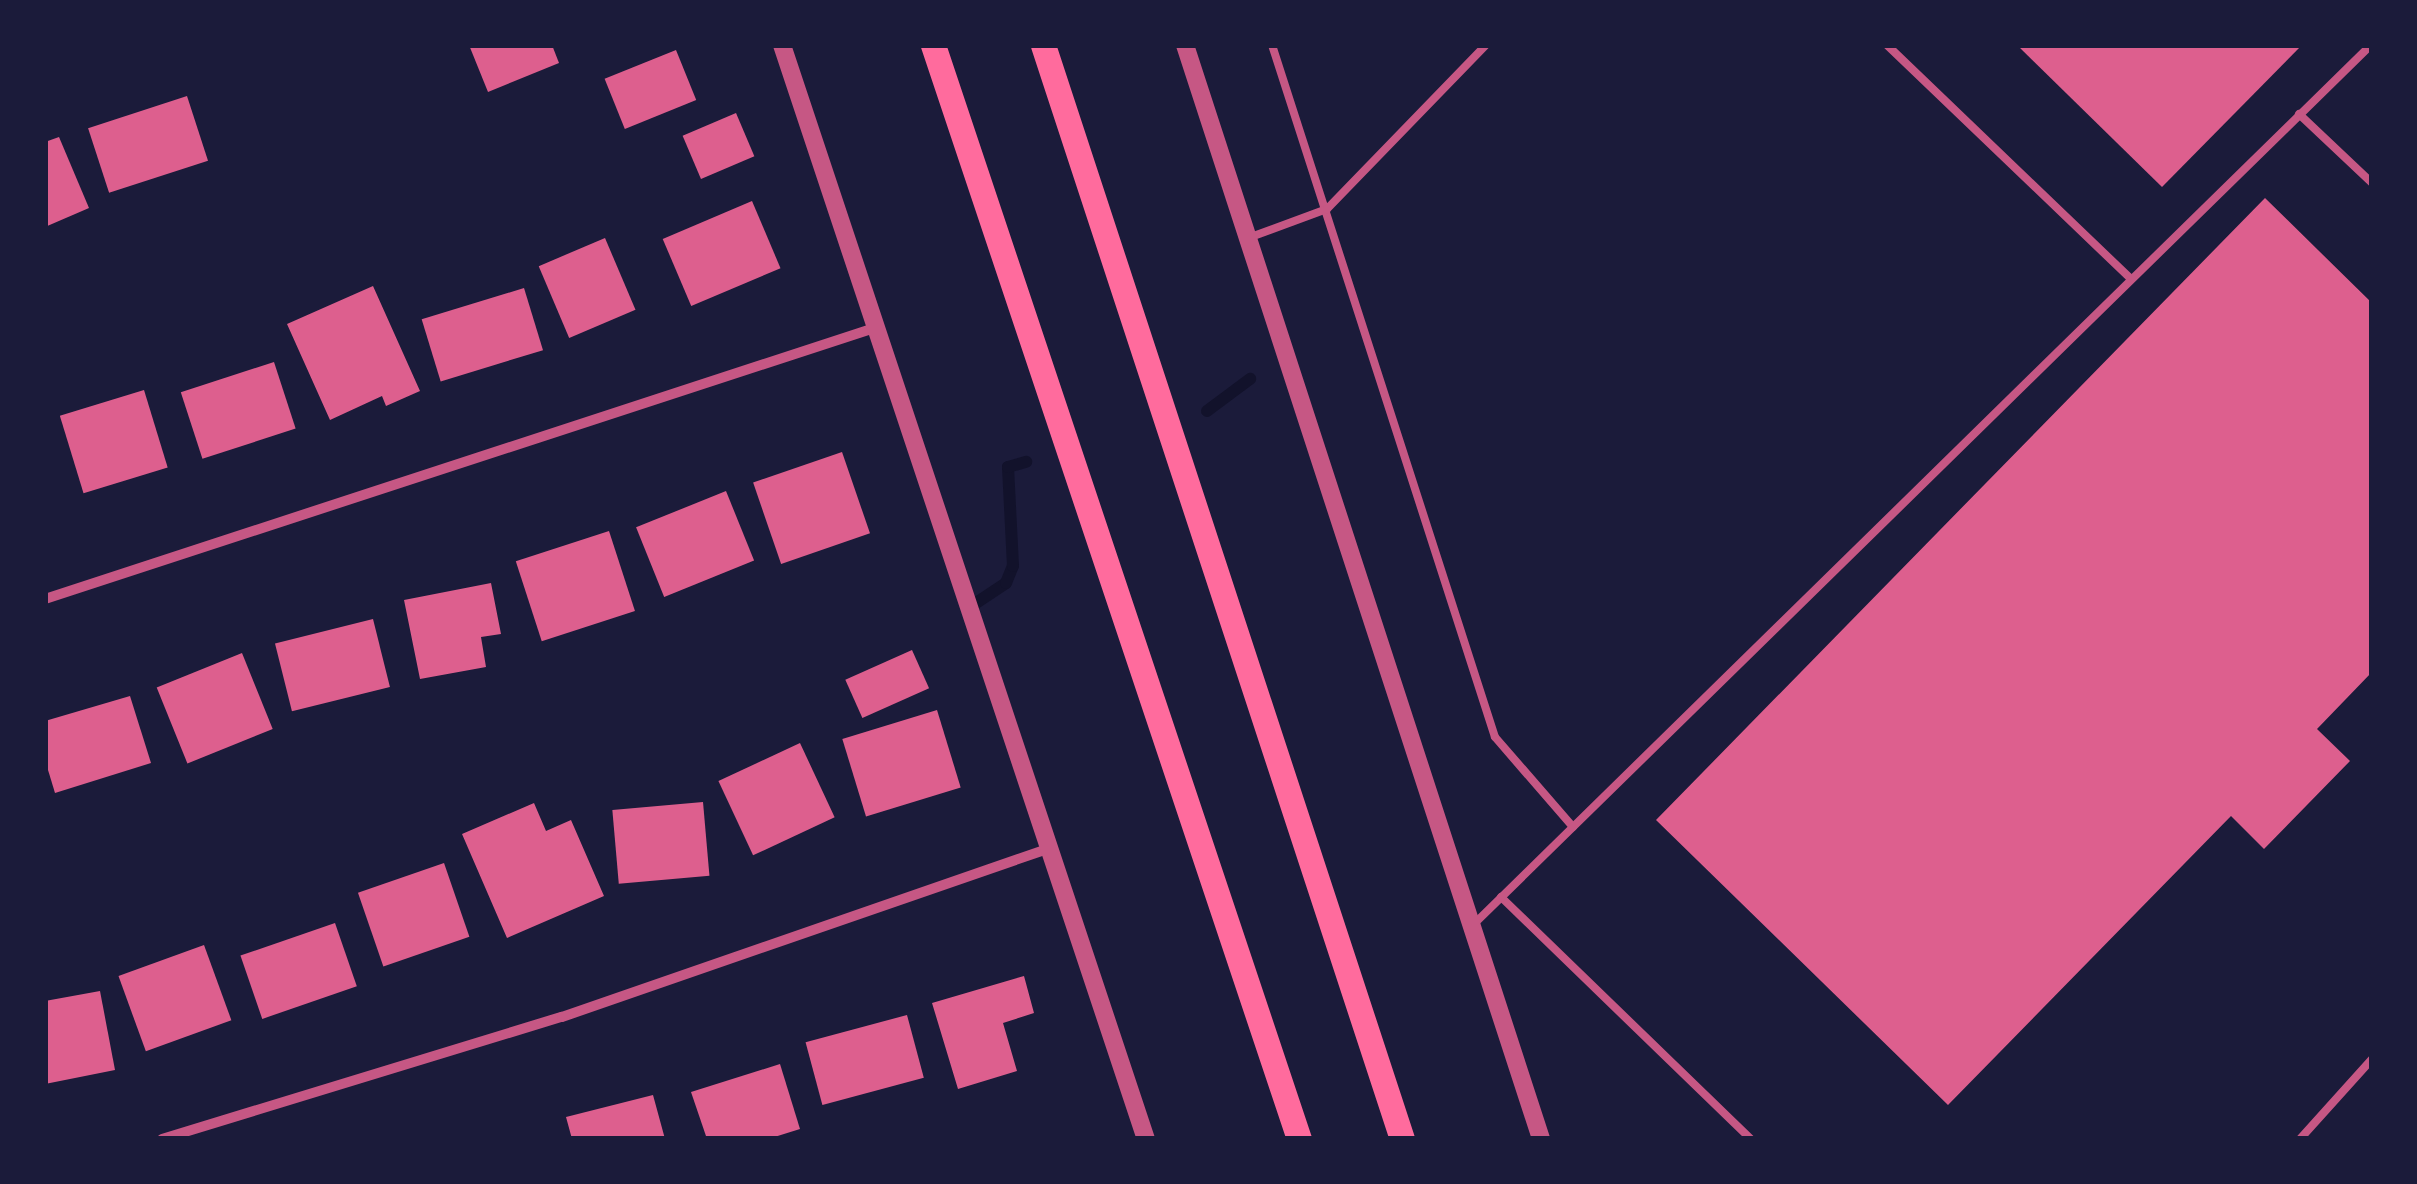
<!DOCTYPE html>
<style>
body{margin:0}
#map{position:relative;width:2417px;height:1184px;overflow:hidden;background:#1b1b3a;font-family:Ubuntu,sans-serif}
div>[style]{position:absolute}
.stream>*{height:12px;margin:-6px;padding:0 6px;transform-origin:6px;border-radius:6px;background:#12122b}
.building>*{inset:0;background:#dd5f8e;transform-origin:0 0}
.service>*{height:8px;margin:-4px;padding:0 4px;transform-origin:4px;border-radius:4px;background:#c65784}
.minor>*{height:10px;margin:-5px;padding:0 5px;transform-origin:5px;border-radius:5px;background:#c65784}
.tertiary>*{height:18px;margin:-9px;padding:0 9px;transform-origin:9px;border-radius:9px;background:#c65784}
.primary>*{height:25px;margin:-12.5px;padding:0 12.5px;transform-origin:12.5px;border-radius:12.5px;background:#ff6b9d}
span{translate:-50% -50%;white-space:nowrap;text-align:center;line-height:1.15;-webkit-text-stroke:8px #1b1b3a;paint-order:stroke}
.frame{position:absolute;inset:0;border:48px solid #1b1b3a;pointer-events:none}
</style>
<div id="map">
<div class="stream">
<i style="left:1207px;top:411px;width:54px;rotate:-36.7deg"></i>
<i style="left:970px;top:607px;width:43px;rotate:-33.7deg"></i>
<i style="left:1006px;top:583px;width:18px;rotate:-68deg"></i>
<i style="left:1013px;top:566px;width:99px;rotate:-92.9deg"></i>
<i style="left:1008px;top:467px;width:19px;rotate:-16deg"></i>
</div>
<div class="building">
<i style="clip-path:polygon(469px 45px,552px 45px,559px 63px,488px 92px)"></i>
<i style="clip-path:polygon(2017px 45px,2302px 45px,2162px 187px)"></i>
<i style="left:676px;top:50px;width:54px;height:77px;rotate:68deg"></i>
<i style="left:187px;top:96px;width:68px;height:104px;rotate:72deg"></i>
<i style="left:736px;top:113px;width:47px;height:58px;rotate:67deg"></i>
<i style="clip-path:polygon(59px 137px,89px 208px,45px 227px,45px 142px)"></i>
<i style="clip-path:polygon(2265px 198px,2372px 303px,2372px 672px,2317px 729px,2350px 761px,2264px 849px,2231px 816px,1948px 1105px,1656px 820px)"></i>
<i style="left:752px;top:201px;width:73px;height:97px;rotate:67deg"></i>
<i style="left:605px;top:238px;width:78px;height:72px;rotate:67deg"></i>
<i style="clip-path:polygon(373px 286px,420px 391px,386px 406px,382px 396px,330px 420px,287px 324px)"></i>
<i style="left:524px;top:288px;width:65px;height:107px;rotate:73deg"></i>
<i style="left:274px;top:362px;width:70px;height:98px;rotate:72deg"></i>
<i style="left:144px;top:390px;width:81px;height:88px;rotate:73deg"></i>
<i style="left:842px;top:452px;width:86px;height:94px;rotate:71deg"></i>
<i style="left:726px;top:491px;width:75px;height:97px;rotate:68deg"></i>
<i style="left:609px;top:531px;width:84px;height:98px;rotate:72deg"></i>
<i style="clip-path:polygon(491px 583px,501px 634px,481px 637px,486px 667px,420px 679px,404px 600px)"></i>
<i style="left:373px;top:619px;width:70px;height:101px;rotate:76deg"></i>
<i style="left:912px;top:650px;width:42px;height:73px;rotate:66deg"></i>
<i style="left:242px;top:653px;width:82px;height:92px;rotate:68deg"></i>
<i style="clip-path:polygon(130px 696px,151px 763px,55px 793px,45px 760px,45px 721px)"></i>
<i style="left:937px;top:710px;width:81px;height:99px;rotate:73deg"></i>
<i style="left:800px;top:743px;width:82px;height:90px;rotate:65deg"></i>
<i style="left:703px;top:802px;width:74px;height:91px;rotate:85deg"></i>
<i style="clip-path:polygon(534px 803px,546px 831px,571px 820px,604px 896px,507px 938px,462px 834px)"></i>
<i style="left:444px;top:863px;width:78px;height:91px;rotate:71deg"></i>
<i style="left:335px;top:923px;width:67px;height:100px;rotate:71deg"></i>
<i style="left:204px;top:945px;width:80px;height:91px;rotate:70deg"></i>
<i style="clip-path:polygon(1024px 976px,1034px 1013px,1003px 1023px,1017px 1071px,958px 1089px,932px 1003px)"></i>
<i style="clip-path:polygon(100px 991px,115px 1070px,45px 1084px,45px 1001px)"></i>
<i style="left:907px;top:1015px;width:65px;height:105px;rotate:75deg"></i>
<i style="clip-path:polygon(780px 1064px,800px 1129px,768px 1139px,707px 1139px,691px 1092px)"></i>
<i style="clip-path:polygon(653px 1095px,665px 1139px,572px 1139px,566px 1117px)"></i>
</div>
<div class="service">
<i style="left:1272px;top:45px;width:727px;rotate:72.14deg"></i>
<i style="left:1495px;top:737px;width:119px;rotate:49.1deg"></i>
<i style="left:1887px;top:45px;width:338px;rotate:43.8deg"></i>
<i style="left:2299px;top:114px;width:100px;rotate:43.4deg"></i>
<i style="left:1248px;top:238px;width:84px;rotate:-20.2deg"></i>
<i style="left:1327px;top:209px;width:228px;rotate:-45.9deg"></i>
<i style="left:1501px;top:897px;width:348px;rotate:44.1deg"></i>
<i style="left:1474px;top:924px;width:1256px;rotate:-44.42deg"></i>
<i style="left:2300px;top:1139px;width:108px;rotate:-48deg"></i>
</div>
<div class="minor">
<i style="left:45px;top:599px;width:875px;rotate:-18.1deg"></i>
<i style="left:162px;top:1139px;width:418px;rotate:-17deg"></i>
<i style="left:562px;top:1017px;width:516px;rotate:-19.1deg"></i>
</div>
<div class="tertiary">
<i style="left:782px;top:45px;width:1153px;rotate:71.6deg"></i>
<i style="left:1185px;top:45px;width:1150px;rotate:71.97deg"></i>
</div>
<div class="primary">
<i style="left:933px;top:45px;width:1154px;rotate:71.5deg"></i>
<i style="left:1043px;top:45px;width:1151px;rotate:71.83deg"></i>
</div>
<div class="frame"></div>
</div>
